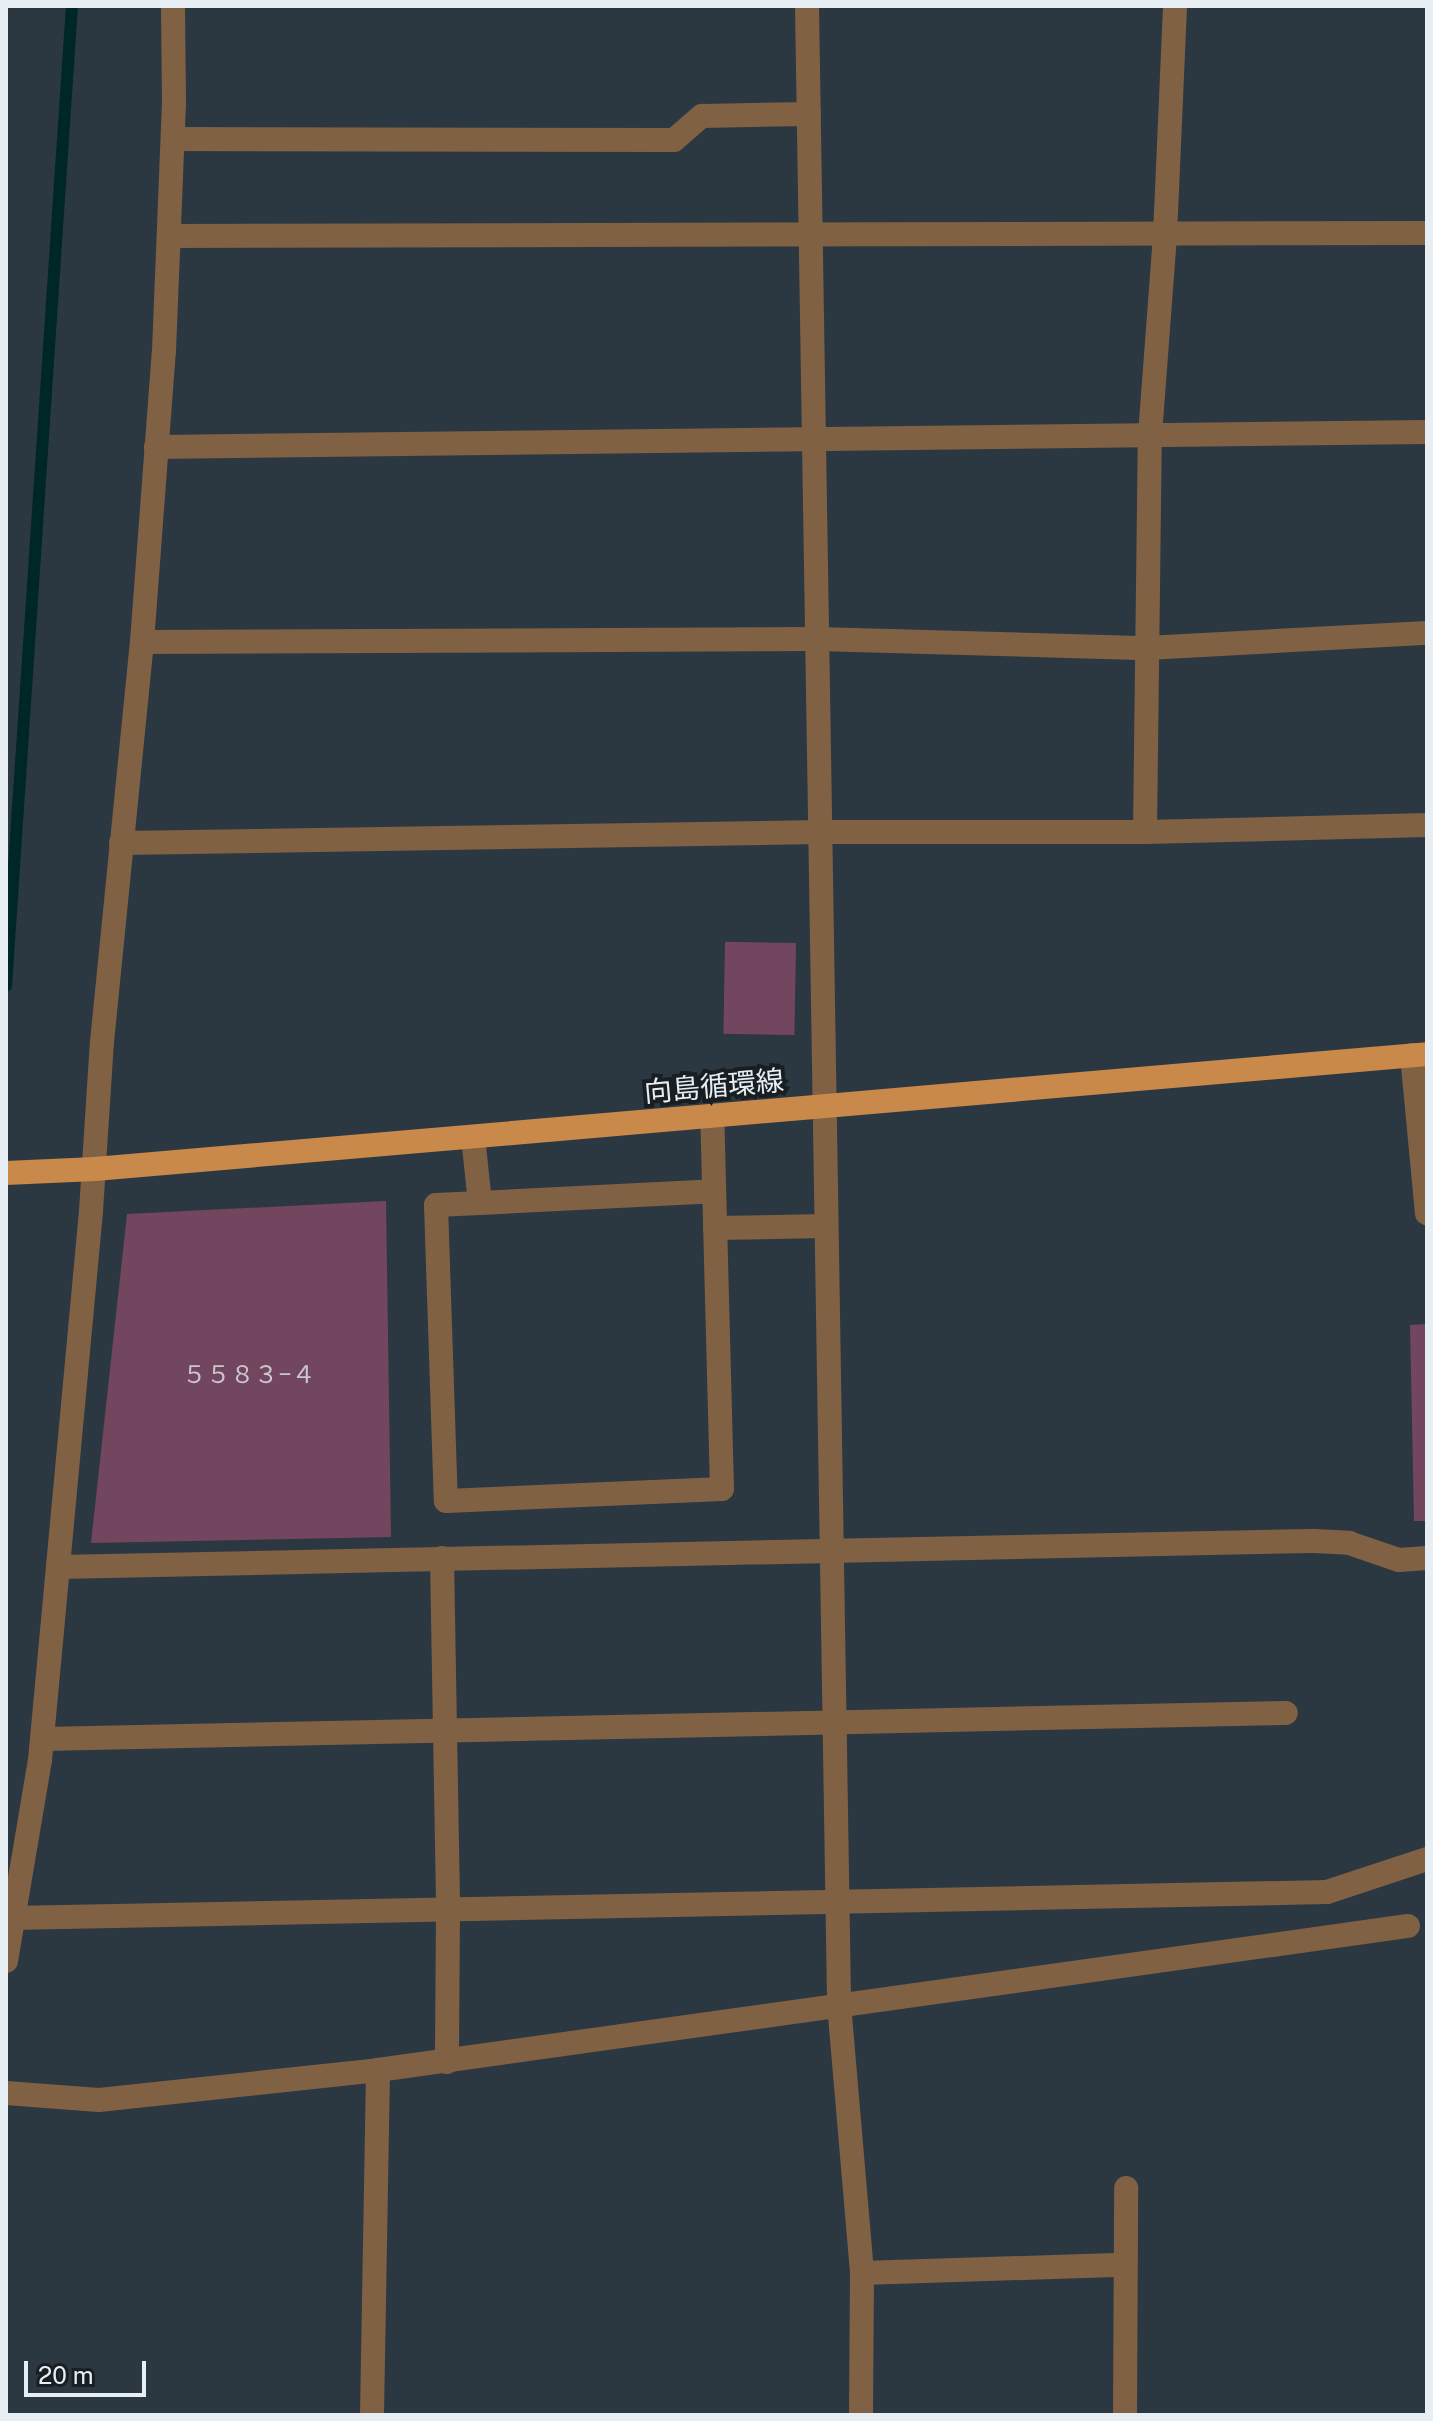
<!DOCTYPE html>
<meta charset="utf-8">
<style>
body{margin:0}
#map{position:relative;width:1433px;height:2421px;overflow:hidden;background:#2b3841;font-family:"Public Sans","Noto Sans JP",sans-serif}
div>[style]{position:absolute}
.stream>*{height:12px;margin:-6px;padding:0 6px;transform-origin:6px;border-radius:6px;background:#002728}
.building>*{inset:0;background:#72465e;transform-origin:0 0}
.minor>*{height:24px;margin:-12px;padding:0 12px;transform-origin:12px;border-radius:12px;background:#806144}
.major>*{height:24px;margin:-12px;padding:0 12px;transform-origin:12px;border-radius:12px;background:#c8894b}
span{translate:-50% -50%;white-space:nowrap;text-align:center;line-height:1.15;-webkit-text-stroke:8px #191e22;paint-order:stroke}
.number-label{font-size:24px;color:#cac5cf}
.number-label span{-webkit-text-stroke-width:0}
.street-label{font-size:28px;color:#e7eff5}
.frame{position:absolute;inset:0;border:8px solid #e7eff5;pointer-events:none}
.scale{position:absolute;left:24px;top:2361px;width:122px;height:36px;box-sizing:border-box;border:4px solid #e7eff5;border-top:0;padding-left:10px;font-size:24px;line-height:28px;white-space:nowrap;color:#e7eff5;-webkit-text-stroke:6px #191e22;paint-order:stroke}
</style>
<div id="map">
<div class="stream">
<i style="left:6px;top:986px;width:982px;rotate:-86.15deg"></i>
</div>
<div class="building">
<i style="left:796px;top:943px;width:92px;height:71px;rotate:91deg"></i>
<i style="clip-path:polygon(386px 1201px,391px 1537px,91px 1543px,127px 1214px)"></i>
<i style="clip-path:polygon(1427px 1324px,1427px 1521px,1414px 1521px,1410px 1325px)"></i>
</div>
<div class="minor">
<i style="left:807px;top:6px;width:1998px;rotate:89.08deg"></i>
<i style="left:839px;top:2004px;width:270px;rotate:85.1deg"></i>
<i style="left:862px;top:2273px;width:142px;rotate:90.4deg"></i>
<i style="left:173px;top:139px;width:501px;rotate:0.11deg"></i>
<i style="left:674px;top:140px;width:37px;rotate:-41deg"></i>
<i style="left:702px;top:116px;width:107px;rotate:-1.1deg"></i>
<i style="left:169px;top:236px;width:1258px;rotate:-0.14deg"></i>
<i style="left:156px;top:447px;width:1271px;rotate:-0.68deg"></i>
<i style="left:142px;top:642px;width:675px;rotate:-0.25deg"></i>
<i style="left:817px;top:639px;width:330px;rotate:1.6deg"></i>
<i style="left:1147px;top:648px;width:280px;rotate:-3.1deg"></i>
<i style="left:1145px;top:832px;width:397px;rotate:-89.3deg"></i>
<i style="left:1150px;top:435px;width:200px;rotate:-85.7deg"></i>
<i style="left:1165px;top:236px;width:230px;rotate:-87.5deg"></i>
<i style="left:121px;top:843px;width:699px;rotate:-0.9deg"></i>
<i style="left:820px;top:832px;width:325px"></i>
<i style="left:1145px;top:832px;width:282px;rotate:-1.4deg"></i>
<i style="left:1412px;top:1055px;width:159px;rotate:84.6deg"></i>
<i style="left:473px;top:1137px;width:66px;rotate:83.9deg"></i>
<i style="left:480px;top:1203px;width:44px;rotate:177.4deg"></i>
<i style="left:436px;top:1205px;width:296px;rotate:88.1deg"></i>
<i style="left:446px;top:1501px;width:276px;rotate:-2.5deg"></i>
<i style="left:722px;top:1489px;width:372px;rotate:-91.5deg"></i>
<i style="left:480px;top:1203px;width:234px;rotate:-2.9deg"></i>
<i style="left:715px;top:1228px;width:111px;rotate:-1deg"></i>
<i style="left:442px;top:1558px;width:351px;rotate:89deg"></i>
<i style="left:448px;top:1909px;width:153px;rotate:90.4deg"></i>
<i style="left:58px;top:1567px;width:1256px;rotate:-1.19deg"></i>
<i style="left:1314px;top:1541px;width:35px;rotate:3deg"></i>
<i style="left:1349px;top:1543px;width:53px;rotate:18.8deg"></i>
<i style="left:1399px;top:1560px;width:28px;rotate:-4deg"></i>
<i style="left:42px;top:1739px;width:1244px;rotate:-1.2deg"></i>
<i style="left:11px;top:1918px;width:1316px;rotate:-1.13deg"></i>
<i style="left:1327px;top:1892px;width:105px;rotate:-18.3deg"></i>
<i style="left:6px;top:1961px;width:204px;rotate:-80.4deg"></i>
<i style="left:40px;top:1760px;width:551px;rotate:-84.69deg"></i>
<i style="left:91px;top:1211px;width:169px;rotate:-86.3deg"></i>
<i style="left:102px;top:1042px;width:402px;rotate:-84.3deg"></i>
<i style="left:142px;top:642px;width:292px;rotate:-85.7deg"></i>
<i style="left:164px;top:351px;width:248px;rotate:-87.7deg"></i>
<i style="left:174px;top:103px;width:97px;rotate:-90.6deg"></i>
<i style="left:6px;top:2093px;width:93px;rotate:4.3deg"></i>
<i style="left:99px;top:2100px;width:281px;rotate:-6.1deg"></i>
<i style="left:378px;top:2070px;width:1040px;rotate:-7.96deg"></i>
<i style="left:862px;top:2273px;width:261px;rotate:-1.8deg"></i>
<i style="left:372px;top:2415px;width:345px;rotate:-89deg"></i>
<i style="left:1125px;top:2415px;width:227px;rotate:-89.7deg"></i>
</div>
<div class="major">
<i style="left:6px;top:1173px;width:89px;rotate:-2.6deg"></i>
<i style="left:95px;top:1169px;width:1337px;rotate:-4.93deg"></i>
</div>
<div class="number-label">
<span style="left:249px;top:1375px">５５８３−４</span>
</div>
<div class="street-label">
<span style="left:714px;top:1086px;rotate:-5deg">向島循環線</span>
</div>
<div class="frame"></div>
<div class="scale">20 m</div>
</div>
